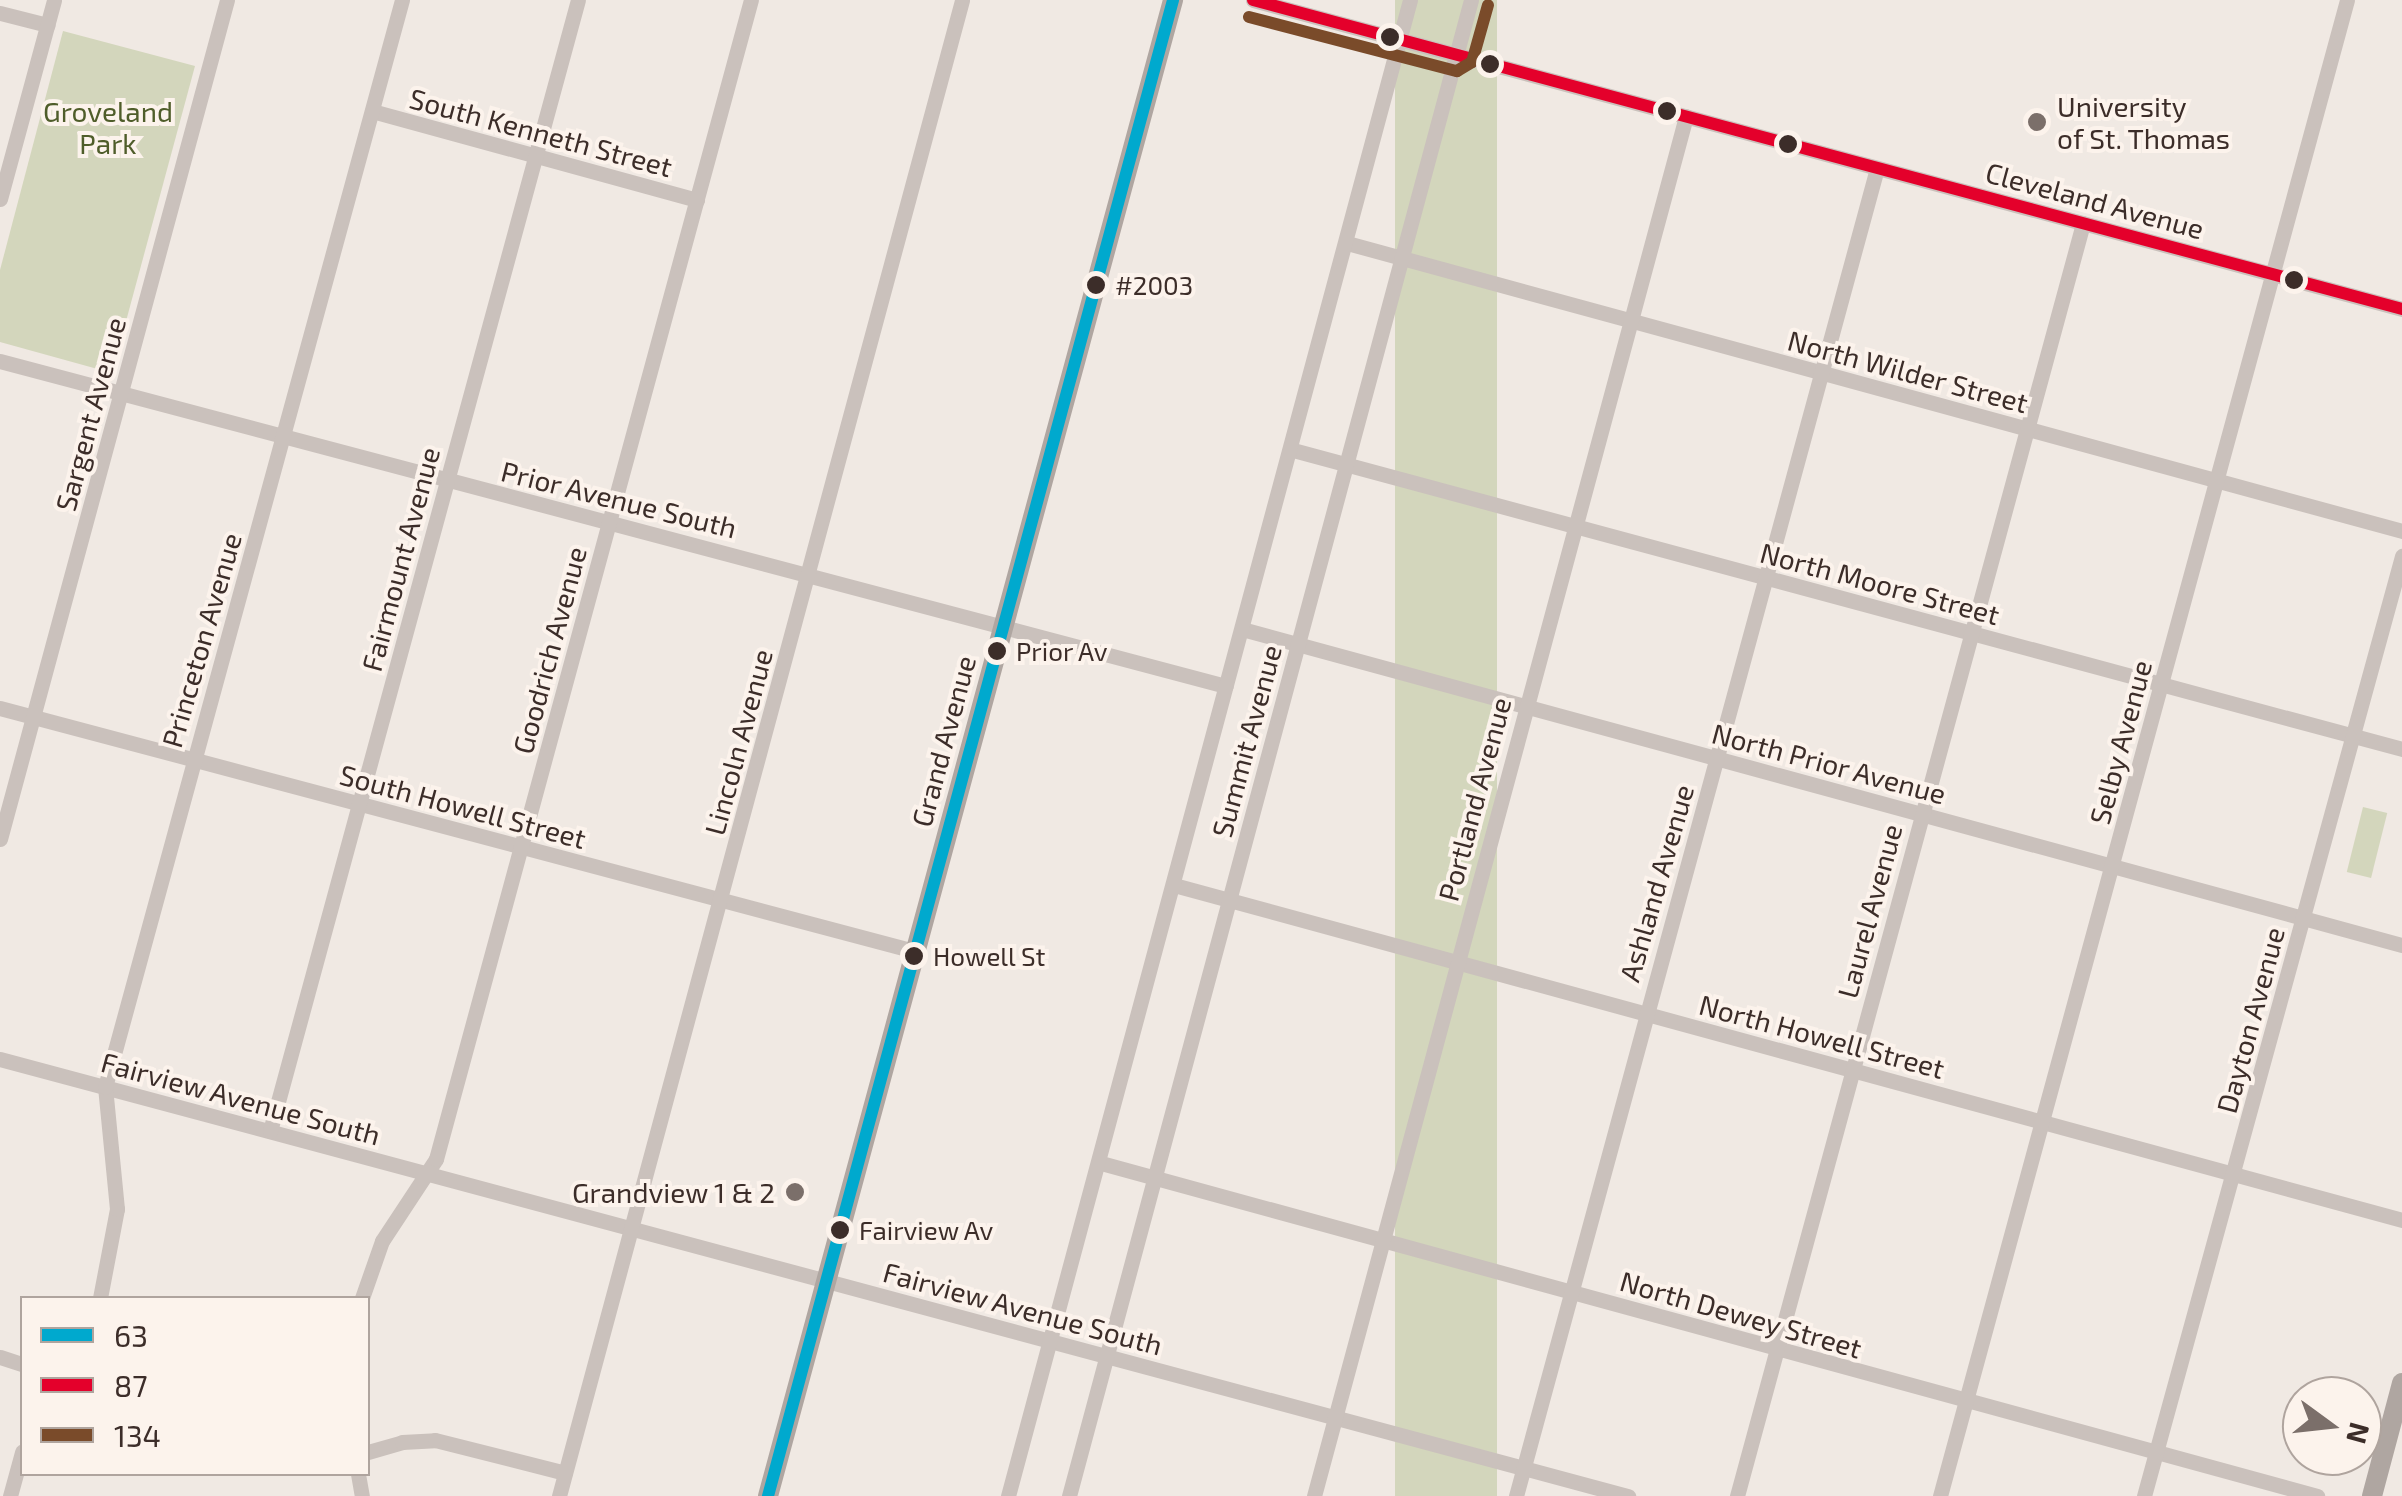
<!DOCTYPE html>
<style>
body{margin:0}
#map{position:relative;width:2402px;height:1496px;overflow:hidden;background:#f0e9e3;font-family:"Exo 2",sans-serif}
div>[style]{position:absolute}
.green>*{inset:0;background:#d3d6bc;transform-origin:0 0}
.minor>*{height:15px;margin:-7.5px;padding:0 7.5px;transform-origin:7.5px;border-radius:7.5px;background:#cac1bc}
.major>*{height:20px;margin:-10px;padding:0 10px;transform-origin:10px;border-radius:10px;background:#afa6a1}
.bus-1>*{height:12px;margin:-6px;padding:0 6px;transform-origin:6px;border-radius:6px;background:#00a9ce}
.bus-2>*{height:12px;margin:-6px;padding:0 6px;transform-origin:6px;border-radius:6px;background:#e4002b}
.bus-3>*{height:12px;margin:-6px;padding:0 6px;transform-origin:6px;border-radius:6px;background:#7a4b2a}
.dots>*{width:28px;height:28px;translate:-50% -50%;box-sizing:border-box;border:5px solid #fcf3ec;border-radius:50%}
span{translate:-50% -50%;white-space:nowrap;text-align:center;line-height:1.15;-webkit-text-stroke:8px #fcf3ec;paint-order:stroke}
.bus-label{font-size:26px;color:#3c2d29}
.left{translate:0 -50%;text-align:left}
.poi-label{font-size:28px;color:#3c2d29}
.right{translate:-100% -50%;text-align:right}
.park-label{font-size:28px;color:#4f5d2a}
.street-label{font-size:28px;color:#3c2d29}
.legend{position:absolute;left:20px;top:1296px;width:350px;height:180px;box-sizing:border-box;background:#fcf3ec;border:2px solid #afa49e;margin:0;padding:12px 18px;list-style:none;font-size:30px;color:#3c2d29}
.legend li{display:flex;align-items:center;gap:20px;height:50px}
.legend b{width:50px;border:2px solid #afa49e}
.north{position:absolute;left:2282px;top:1376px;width:100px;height:100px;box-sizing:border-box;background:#fcf3ec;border:2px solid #afa49e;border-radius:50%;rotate:105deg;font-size:28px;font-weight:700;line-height:40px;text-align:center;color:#3c2d29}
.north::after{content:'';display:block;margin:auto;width:35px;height:45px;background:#7b6f6a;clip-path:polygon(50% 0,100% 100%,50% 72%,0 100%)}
</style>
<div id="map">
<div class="green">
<i style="left:1395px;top:0;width:102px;height:1551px"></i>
<i style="clip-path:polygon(63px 31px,195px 66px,112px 373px,0 342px,0 270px)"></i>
<i style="left:2363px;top:807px;width:25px;height:67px;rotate:14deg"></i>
</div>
<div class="minor">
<i style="left:1253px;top:0;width:1190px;rotate:15.05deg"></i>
<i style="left:0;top:13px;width:49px;rotate:14.3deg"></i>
<i style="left:372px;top:111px;width:337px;rotate:15.3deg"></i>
<i style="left:0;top:199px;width:206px;rotate:-74.8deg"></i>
<i style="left:1347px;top:243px;width:1094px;rotate:15.27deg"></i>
<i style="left:0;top:361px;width:1268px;rotate:14.85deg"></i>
<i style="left:1293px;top:450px;width:1149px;rotate:15.09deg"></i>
<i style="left:1242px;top:629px;width:1202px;rotate:15.24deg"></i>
<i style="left:0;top:708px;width:946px;rotate:14.89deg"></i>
<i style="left:0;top:839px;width:869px;rotate:-74.86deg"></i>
<i style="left:1174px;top:885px;width:1273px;rotate:15.26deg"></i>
<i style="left:0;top:1059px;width:1686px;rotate:15.03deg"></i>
<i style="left:270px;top:1131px;width:1172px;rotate:-74.77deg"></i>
<i style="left:1101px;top:1163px;width:1261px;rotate:15.31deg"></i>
<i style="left:100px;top:1298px;width:91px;rotate:-79.2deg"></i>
<i style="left:117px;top:1209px;width:123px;rotate:-95.6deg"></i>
<i style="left:105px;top:1087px;width:1127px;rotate:-74.72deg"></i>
<i style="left:362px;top:1298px;width:60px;rotate:-70.7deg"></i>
<i style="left:382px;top:1241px;width:98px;rotate:-56.6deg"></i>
<i style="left:436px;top:1159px;width:1201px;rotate:-74.8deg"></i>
<i style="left:0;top:1357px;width:23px;rotate:18deg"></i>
<i style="left:368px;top:1452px;width:35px;rotate:-16deg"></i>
<i style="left:402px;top:1442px;width:33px;rotate:-3deg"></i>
<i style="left:435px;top:1440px;width:134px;rotate:14.2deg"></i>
<i style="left:358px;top:1474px;width:22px;rotate:80deg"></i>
<i style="left:10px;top:1496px;width:46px;rotate:-74.7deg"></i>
<i style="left:559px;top:1496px;width:1549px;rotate:-74.92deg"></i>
<i style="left:1008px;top:1496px;width:1549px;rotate:-74.96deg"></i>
<i style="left:1069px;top:1496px;width:1549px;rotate:-74.96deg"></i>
<i style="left:1314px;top:1496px;width:1429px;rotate:-74.91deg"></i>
<i style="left:1516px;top:1496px;width:1376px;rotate:-74.79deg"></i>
<i style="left:1737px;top:1496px;width:1319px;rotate:-74.79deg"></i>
<i style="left:1940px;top:1496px;width:1550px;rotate:-74.78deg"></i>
<i style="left:2144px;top:1496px;width:975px;rotate:-74.65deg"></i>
</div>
<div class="major">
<i style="left:768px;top:1496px;width:1550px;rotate:-74.85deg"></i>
<i style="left:2372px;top:1496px;width:117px;rotate:-75.1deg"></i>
</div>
<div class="bus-1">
<i style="left:768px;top:1496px;width:1550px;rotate:-74.85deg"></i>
</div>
<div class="bus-2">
<i style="left:1253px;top:0;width:1190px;rotate:15.05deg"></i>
</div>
<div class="bus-3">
<i style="left:1249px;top:17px;width:215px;rotate:14.6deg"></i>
<i style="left:1457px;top:71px;width:17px;rotate:-31deg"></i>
<i style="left:1472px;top:62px;width:59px;rotate:-74.3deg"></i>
</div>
<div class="dots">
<i style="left:1390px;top:37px;background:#3c2d29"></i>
<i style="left:1490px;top:64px;background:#3c2d29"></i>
<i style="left:1667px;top:111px;background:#3c2d29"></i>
<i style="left:2037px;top:122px;background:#7b6f6a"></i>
<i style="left:1788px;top:144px;background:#3c2d29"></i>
<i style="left:2294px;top:280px;background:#3c2d29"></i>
<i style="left:1096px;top:285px;background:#3c2d29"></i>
<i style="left:997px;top:651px;background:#3c2d29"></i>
<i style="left:914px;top:956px;background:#3c2d29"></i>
<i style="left:795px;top:1192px;background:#7b6f6a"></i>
<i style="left:840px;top:1230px;background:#3c2d29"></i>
</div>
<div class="bus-label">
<span class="left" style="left:1115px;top:285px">#2003</span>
<span class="left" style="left:1016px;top:651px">Prior Av</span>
<span class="left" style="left:933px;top:956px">Howell St</span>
<span class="left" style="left:859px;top:1230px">Fairview Av</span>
</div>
<div class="poi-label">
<span class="left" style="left:2057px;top:122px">University<br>of St. Thomas</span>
<span class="right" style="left:775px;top:1192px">Grandview 1 &amp; 2</span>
</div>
<div class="park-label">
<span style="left:108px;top:127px">Groveland<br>Park</span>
</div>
<div class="street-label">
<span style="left:541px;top:132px;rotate:15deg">South Kenneth Street</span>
<span style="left:2095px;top:200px;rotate:15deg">Cleveland Avenue</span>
<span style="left:1908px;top:371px;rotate:15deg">North Wilder Street</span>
<span style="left:90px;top:414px;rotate:-75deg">Sargent Avenue</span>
<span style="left:619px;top:499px;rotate:14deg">Prior Avenue South</span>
<span style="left:400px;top:559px;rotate:-75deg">Fairmount Avenue</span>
<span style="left:1880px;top:583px;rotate:15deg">North Moore Street</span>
<span style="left:201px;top:640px;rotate:-74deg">Princeton Avenue</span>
<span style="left:549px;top:650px;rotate:-75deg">Goodrich Avenue</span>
<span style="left:943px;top:741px;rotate:-75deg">Grand Avenue</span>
<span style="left:1246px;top:741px;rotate:-75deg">Summit Avenue</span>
<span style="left:738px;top:742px;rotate:-75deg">Lincoln Avenue</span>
<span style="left:2120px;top:742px;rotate:-75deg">Selby Avenue</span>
<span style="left:1829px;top:763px;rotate:15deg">North Prior Avenue</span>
<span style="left:1474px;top:799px;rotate:-75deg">Portland Avenue</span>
<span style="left:463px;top:806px;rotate:15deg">South Howell Street</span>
<span style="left:1656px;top:883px;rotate:-74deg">Ashland Avenue</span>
<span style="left:1869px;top:911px;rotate:-75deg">Laurel Avenue</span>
<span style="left:2250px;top:1020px;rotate:-75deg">Dayton Avenue</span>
<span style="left:1822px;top:1036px;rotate:15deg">North Howell Street</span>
<span style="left:241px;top:1098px;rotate:15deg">Fairview Avenue South</span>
<span style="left:1023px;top:1308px;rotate:15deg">Fairview Avenue South</span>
<span style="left:1741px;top:1314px;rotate:16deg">North Dewey Street</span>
</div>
<ul class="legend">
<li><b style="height:12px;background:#00a9ce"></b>63</li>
<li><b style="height:12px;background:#e4002b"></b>87</li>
<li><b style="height:12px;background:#7a4b2a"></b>134</li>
</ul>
<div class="north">N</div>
</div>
